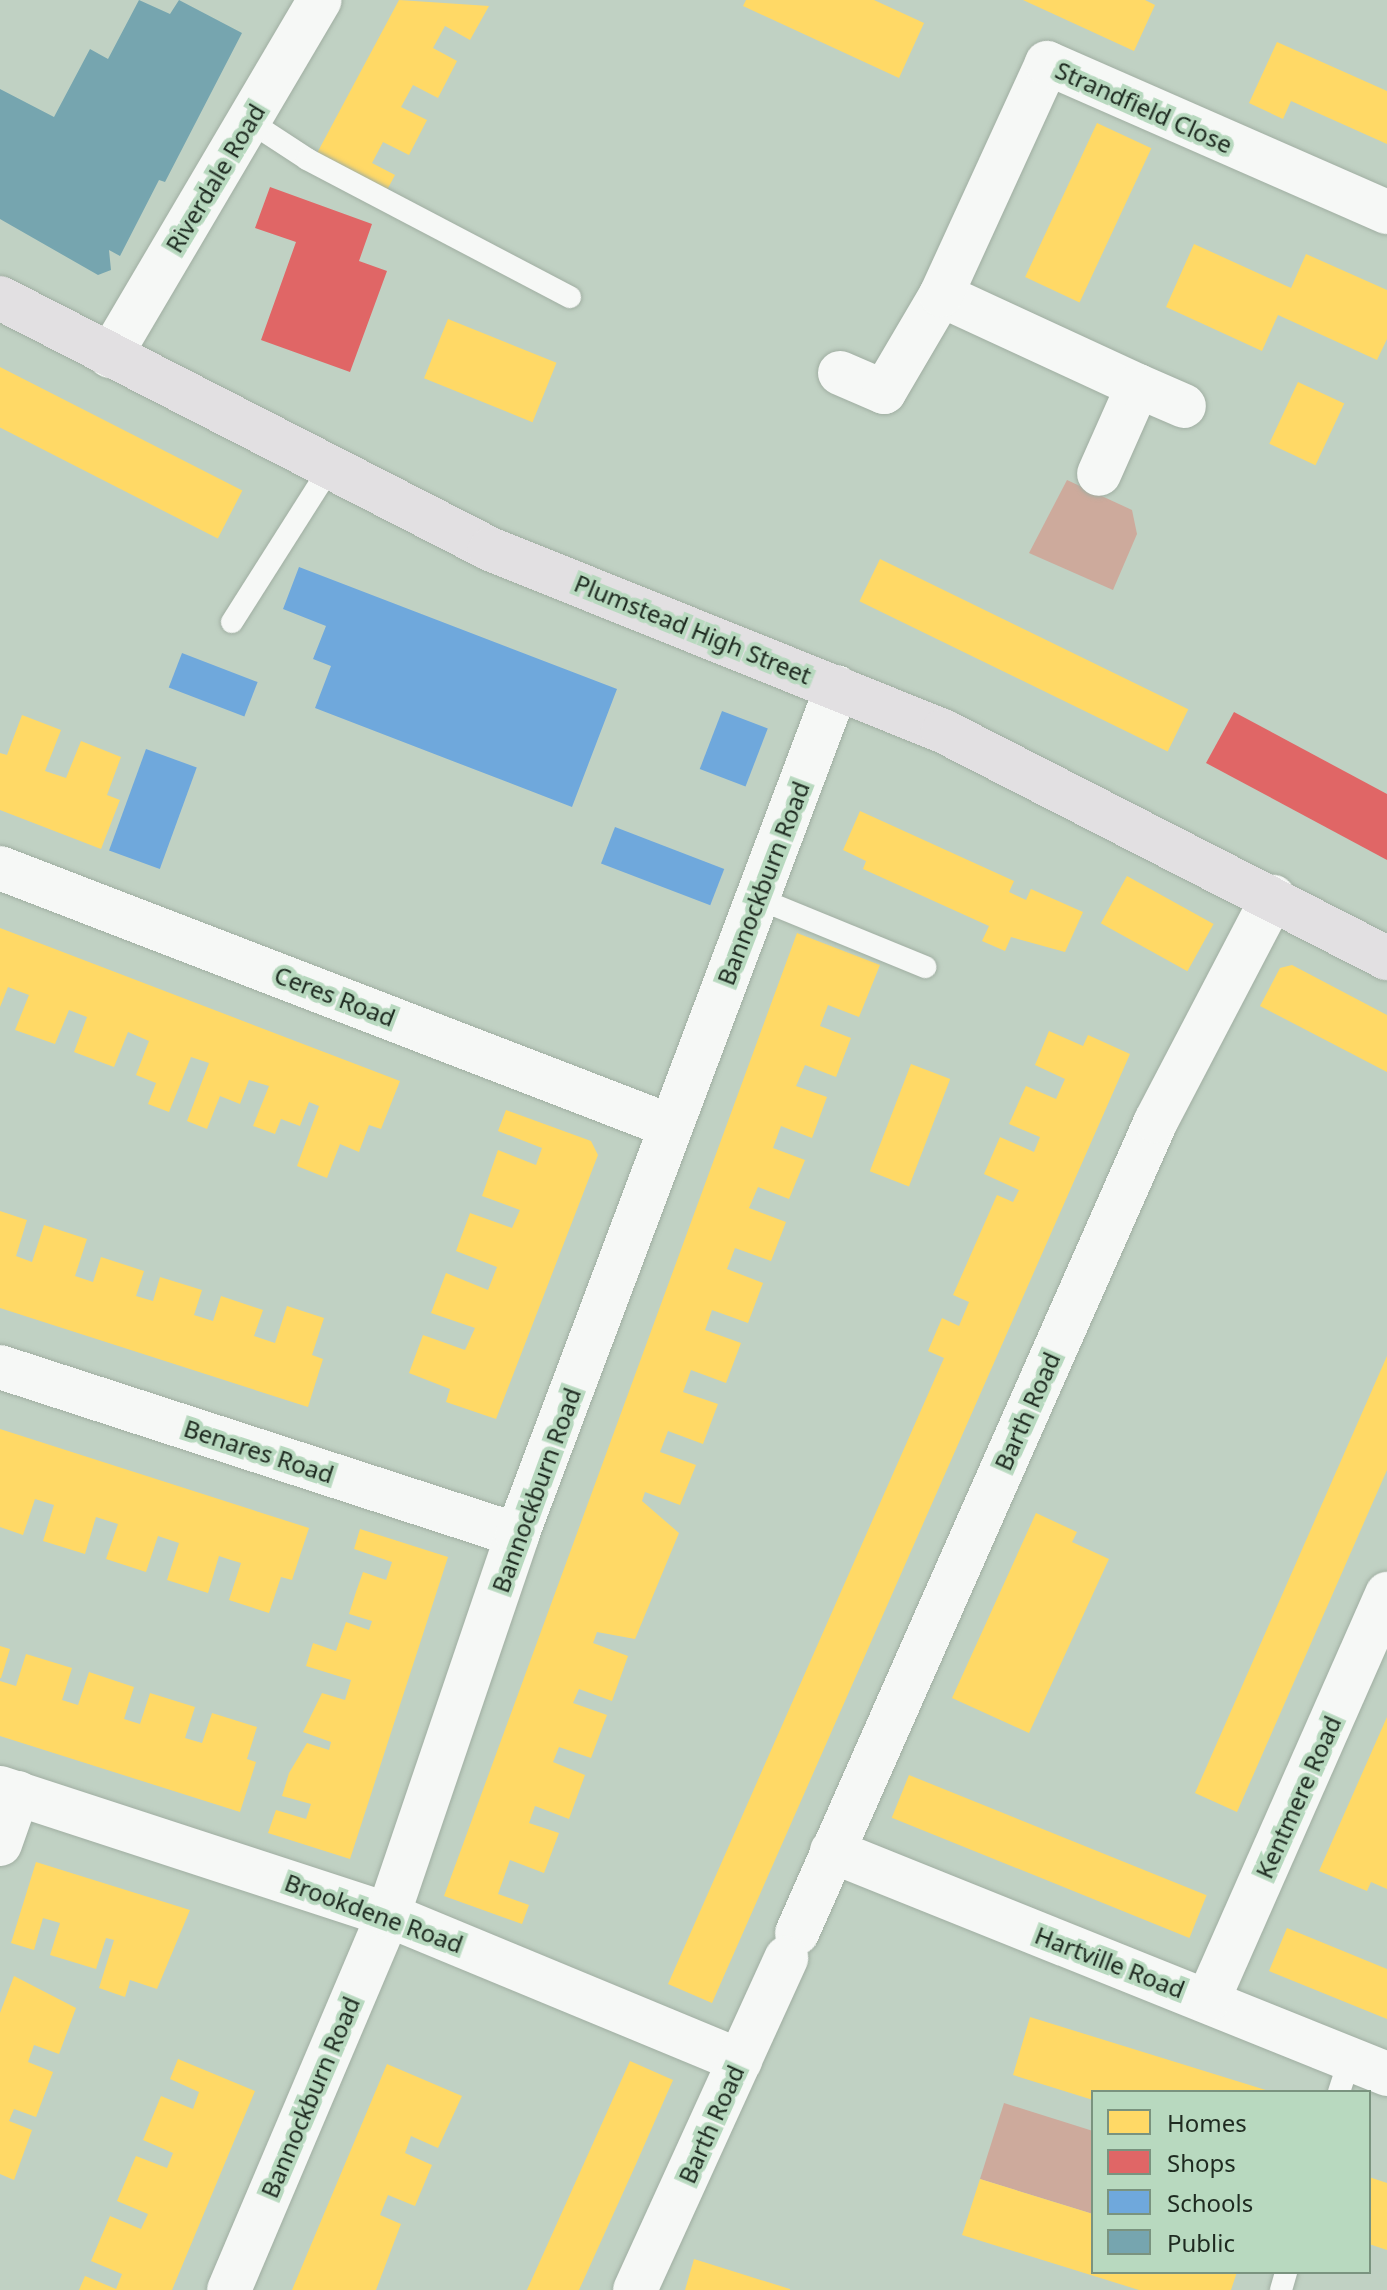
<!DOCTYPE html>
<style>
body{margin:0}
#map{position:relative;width:1387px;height:2290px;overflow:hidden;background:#c0d1c3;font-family:"Noto Sans",sans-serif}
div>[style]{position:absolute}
.green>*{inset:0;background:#cdaa9c}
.homes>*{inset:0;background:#ffd966;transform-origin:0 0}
.shops>*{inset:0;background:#e06666}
.schools>*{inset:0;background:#6fa8dc;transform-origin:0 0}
.public>*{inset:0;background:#76a5af}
.roads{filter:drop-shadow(0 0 2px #a0aea2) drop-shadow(0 0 2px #a0aea2)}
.service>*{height:22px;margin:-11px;padding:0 11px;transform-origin:11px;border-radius:11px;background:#f6f8f6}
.minor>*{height:44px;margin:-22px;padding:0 22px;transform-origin:22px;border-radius:22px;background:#f6f8f6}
.primary>*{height:44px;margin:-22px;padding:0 22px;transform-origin:22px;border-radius:22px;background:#e2e0e2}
span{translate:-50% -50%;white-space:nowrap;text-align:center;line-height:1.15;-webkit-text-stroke:8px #b8d9bf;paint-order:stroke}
.street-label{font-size:24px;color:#1e2a20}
.legend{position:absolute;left:1091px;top:2090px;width:280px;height:184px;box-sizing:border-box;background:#b8d9bf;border:2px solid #7a937f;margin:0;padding:10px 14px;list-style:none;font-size:24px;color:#1e2a20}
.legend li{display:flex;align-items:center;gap:16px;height:40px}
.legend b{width:40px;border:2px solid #7a937f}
</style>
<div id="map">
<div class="green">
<i style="clip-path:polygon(1067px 480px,1132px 510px,1137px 534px,1113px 590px,1029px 553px)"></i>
<i style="clip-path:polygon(1004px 2103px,1093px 2131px,1093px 2214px,980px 2179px)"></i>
</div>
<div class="homes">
<i style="clip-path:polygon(399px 0,489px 6px,470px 40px,445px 26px,433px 48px,457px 61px,438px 98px,413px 85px,401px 107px,427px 120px,409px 155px,383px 142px,372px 163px,395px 175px,386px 192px,316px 155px)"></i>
<i style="clip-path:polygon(746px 0,874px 0,924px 23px,899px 78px,743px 6px)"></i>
<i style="clip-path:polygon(1023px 0,1145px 0,1155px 5px,1134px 51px)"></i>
<i style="clip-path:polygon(1277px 42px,1387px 91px,1387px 144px,1291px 101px,1283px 119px,1249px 103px)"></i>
<i style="left:1097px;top:123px;width:60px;height:170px;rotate:25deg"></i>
<i style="clip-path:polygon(1194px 244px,1291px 288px,1306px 254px,1387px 290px,1387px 339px,1377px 360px,1278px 315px,1262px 351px,1166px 307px)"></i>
<i style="left:448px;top:319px;width:117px;height:64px;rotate:22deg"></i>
<i style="left:0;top:367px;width:272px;height:54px;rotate:27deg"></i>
<i style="left:1298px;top:382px;width:51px;height:68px;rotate:25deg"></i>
<i style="left:880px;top:559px;width:343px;height:47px;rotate:26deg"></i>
<i style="clip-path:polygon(22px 715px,61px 730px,45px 771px,66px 778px,81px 741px,121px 757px,107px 795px,120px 800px,101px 849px,0 810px,0 753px,7px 755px)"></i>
<i style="clip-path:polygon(860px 811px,1014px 881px,1009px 892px,1026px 900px,1031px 889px,1083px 912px,1065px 952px,1011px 937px,1005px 951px,982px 941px,989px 926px,863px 869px,866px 861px,843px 850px)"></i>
<i style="left:1127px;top:876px;width:99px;height:54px;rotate:29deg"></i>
<i style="clip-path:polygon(0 928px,400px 1081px,381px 1129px,369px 1125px,359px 1152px,340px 1144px,327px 1178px,297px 1166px,319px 1106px,309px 1102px,300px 1126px,281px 1119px,275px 1134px,253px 1126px,269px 1086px,249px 1080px,240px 1104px,220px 1096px,207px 1129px,187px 1121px,209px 1063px,191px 1057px,169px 1112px,148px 1104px,156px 1083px,136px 1075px,149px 1041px,128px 1032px,114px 1067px,74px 1052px,87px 1017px,69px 1010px,55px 1044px,15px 1030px,29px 995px,8px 987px,0 1007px)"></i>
<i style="clip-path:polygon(797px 933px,880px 965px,859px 1017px,828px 1005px,820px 1026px,851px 1038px,836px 1077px,805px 1065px,796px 1086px,827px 1097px,812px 1138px,781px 1126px,773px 1148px,805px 1160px,789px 1199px,758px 1187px,749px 1208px,786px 1222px,771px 1261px,735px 1248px,727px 1269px,763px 1283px,748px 1323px,712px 1310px,705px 1330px,741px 1343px,726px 1383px,691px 1370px,683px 1392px,718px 1404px,703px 1444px,668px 1431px,660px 1452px,696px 1465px,680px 1505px,645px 1492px,642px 1501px,679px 1533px,635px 1639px,597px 1632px,593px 1643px,628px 1656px,612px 1701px,579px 1689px,573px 1703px,607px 1715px,591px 1758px,559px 1747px,553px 1762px,585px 1775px,569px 1819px,535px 1806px,529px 1823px,559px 1833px,544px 1873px,510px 1860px,498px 1894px,529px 1905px,522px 1924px,444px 1896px)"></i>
<i style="clip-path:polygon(1292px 965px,1387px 1015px,1387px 1072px,1260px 1006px,1280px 968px)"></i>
<i style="clip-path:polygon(1049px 1031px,1083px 1046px,1088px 1035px,1130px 1054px,712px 2003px,668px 1984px,944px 1358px,928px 1351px,942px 1318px,959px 1326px,969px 1302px,953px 1295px,997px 1195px,1013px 1202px,1019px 1190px,984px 1174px,1000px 1137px,1034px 1152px,1040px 1137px,1009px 1124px,1026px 1086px,1056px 1099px,1065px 1079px,1035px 1065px)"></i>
<i style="left:911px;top:1064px;width:42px;height:115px;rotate:21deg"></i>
<i style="clip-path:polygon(506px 1110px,591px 1141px,598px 1155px,496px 1419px,446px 1402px,450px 1389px,409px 1373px,423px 1335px,465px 1350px,475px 1328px,431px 1313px,446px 1273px,488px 1290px,497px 1267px,456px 1251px,470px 1213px,512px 1228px,520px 1210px,482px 1196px,498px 1150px,536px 1165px,542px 1148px,498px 1131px)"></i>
<i style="clip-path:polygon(0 1211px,27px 1220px,16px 1256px,32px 1262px,44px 1225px,87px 1239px,75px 1276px,93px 1282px,101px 1257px,144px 1271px,136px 1296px,153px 1301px,160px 1277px,202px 1290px,194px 1315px,213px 1321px,221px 1296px,263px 1310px,254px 1336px,275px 1343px,287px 1306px,324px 1318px,312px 1355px,323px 1359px,308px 1407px,0 1308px)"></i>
<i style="clip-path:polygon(1387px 1356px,1387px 1470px,1237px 1812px,1195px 1793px)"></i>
<i style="clip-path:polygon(0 1429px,309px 1528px,292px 1580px,281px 1577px,269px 1613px,229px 1600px,241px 1563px,231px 1560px,219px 1556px,208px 1593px,167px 1580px,179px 1543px,158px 1536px,146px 1572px,106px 1559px,118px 1524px,96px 1517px,85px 1554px,43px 1541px,54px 1505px,35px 1499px,23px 1535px,0 1527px)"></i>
<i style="clip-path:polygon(1036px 1513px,1077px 1532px,1072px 1542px,1109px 1559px,1029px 1733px,952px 1698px)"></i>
<i style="clip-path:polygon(360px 1529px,448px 1557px,350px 1859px,268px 1833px,276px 1810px,306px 1819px,311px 1804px,282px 1796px,289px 1773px,307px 1743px,329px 1750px,331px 1742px,303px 1732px,322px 1693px,345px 1700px,351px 1680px,306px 1666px,313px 1643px,336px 1651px,346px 1622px,369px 1630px,372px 1621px,349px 1614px,356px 1592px,363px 1572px,386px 1580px,392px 1562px,354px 1549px)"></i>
<i style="clip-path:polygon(0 1646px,10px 1649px,1px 1678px,0 1678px)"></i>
<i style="clip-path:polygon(26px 1654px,72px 1668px,62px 1700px,78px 1705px,89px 1672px,134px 1687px,124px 1719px,140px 1724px,150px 1693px,195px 1707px,185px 1738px,202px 1743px,212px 1713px,257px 1727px,247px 1759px,256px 1762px,240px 1812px,0 1736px,0 1681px,16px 1686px)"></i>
<i style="clip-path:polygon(1387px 1717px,1387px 1889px,1371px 1882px,1367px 1891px,1319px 1871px)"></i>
<i style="left:909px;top:1775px;width:321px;height:46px;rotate:22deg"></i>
<i style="clip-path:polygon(36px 1862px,190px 1910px,157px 1989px,130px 1980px,125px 1997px,99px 1988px,114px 1940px,106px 1938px,96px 1969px,50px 1955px,60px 1923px,43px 1918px,34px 1950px,11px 1943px)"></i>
<i style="clip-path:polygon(1287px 1928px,1387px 1969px,1387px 2019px,1269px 1971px)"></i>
<i style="clip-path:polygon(14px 1976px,76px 2008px,59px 2054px,34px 2045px,28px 2062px,53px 2072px,36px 2117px,14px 2109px,9px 2121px,32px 2130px,14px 2180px,0 2174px,0 2013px)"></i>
<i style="clip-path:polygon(1030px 2017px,1269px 2091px,1269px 2092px,1093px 2092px,1093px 2100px,1013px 2075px)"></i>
<i style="clip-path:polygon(178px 2059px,255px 2091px,172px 2290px,79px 2290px,85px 2276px,116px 2289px,122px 2274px,91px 2261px,110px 2216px,141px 2229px,148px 2214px,117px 2201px,136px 2156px,167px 2168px,173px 2153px,143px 2140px,161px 2096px,193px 2109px,199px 2092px,170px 2079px)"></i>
<i style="clip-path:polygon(630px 2061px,673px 2080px,636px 2164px,579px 2290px,527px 2290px)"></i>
<i style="clip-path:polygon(387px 2064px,462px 2096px,438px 2148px,411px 2136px,405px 2153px,432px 2165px,415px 2206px,388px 2195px,380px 2215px,401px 2224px,376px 2290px,292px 2290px)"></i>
<i style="clip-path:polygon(1369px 2177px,1387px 2183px,1387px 2250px,1369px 2244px)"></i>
<i style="clip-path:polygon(980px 2179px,1093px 2214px,1093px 2272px,1237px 2272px,1231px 2290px,1139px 2290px,962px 2235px)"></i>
<i style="clip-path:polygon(694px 2259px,790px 2289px,790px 2290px,685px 2290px)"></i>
</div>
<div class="shops">
<i style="clip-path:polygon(270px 187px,372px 224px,359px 261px,387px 271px,350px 372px,261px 340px,296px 242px,255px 228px)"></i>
<i style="clip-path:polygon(1234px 712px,1387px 794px,1387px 860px,1206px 763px)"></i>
</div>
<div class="schools">
<i style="clip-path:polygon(299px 567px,617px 689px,572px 807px,315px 708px,331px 666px,313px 659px,326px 626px,283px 609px)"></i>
<i style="left:182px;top:653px;width:81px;height:37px;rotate:21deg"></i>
<i style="left:722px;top:711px;width:49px;height:62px;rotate:21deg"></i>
<i style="left:146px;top:749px;width:54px;height:108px;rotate:20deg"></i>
<i style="left:615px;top:827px;width:117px;height:39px;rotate:21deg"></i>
</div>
<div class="public">
<i style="clip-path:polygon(139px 0,170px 14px,179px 0,242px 33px,165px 182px,159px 180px,120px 256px,109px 250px,111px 270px,98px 275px,0 219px,0 89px,54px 117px,90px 49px,108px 59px)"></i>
</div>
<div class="roads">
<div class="service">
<i style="left:249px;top:121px;width:69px;rotate:33.2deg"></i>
<i style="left:307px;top:159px;width:297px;rotate:27.7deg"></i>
<i style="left:232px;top:622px;width:179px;rotate:-57.6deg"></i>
<i style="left:757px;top:898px;width:182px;rotate:22.3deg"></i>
<i style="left:1339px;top:2092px;width:35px;rotate:-72deg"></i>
<i style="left:1281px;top:2290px;width:19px;rotate:-74deg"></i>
</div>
<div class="minor">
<i style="left:941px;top:295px;width:217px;rotate:24.8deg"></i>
<i style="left:1138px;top:386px;width:96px;rotate:113.9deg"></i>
<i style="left:110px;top:356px;width:413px;rotate:-59.5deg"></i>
<i style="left:840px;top:373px;width:48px;rotate:23.4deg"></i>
<i style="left:884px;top:392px;width:113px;rotate:-59.6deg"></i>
<i style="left:941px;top:295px;width:255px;rotate:-65.4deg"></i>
<i style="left:1047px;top:63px;width:371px;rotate:23.7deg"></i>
<i style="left:1138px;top:386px;width:50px;rotate:23.5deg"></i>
<i style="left:0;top:868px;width:718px;rotate:21.06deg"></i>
<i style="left:0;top:1367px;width:544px;rotate:18deg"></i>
<i style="left:0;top:1788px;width:408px;rotate:18.1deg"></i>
<i style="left:388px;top:1915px;width:381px;rotate:22.5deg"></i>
<i style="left:0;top:1844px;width:54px;rotate:-70.6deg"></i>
<i style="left:832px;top:1851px;width:598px;rotate:21.89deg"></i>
<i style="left:797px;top:1933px;width:888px;rotate:-66.15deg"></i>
<i style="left:1156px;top:1121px;width:253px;rotate:-62.4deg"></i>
<i style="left:1208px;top:2000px;width:444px;rotate:-66.2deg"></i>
<i style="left:229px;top:2290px;width:407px;rotate:-67deg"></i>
<i style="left:388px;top:1915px;width:401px;rotate:-71.2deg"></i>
<i style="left:517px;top:1535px;width:906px;rotate:-69.33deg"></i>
<i style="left:635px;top:2290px;width:365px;rotate:-65.5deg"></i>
</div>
<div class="primary">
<i style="left:0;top:298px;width:551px;rotate:27.12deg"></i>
<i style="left:490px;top:549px;width:488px;rotate:21.9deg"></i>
<i style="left:943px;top:731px;width:499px;rotate:27.1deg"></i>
</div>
</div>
<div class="street-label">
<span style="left:1144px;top:107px;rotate:24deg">Strandfield Close</span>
<span style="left:215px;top:178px;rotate:-59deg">Riverdale Road</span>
<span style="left:693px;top:629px;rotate:22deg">Plumstead High Street</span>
<span style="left:763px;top:883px;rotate:-69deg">Bannockburn Road</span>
<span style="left:335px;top:996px;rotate:21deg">Ceres Road</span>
<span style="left:1027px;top:1411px;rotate:-66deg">Barth Road</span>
<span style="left:259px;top:1451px;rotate:18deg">Benares Road</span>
<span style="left:536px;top:1490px;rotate:-70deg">Bannockburn Road</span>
<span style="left:1298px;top:1797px;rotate:-66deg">Kentmere Road</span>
<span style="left:374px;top:1913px;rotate:20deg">Brookdene Road</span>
<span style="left:1110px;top:1962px;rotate:21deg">Hartville Road</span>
<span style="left:310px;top:2097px;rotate:-67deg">Bannockburn Road</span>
<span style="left:711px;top:2124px;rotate:-66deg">Barth Road</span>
</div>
<ul class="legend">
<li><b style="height:22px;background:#ffd966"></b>Homes</li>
<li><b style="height:22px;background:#e06666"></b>Shops</li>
<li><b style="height:22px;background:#6fa8dc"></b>Schools</li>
<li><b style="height:22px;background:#76a5af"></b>Public</li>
</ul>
</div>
